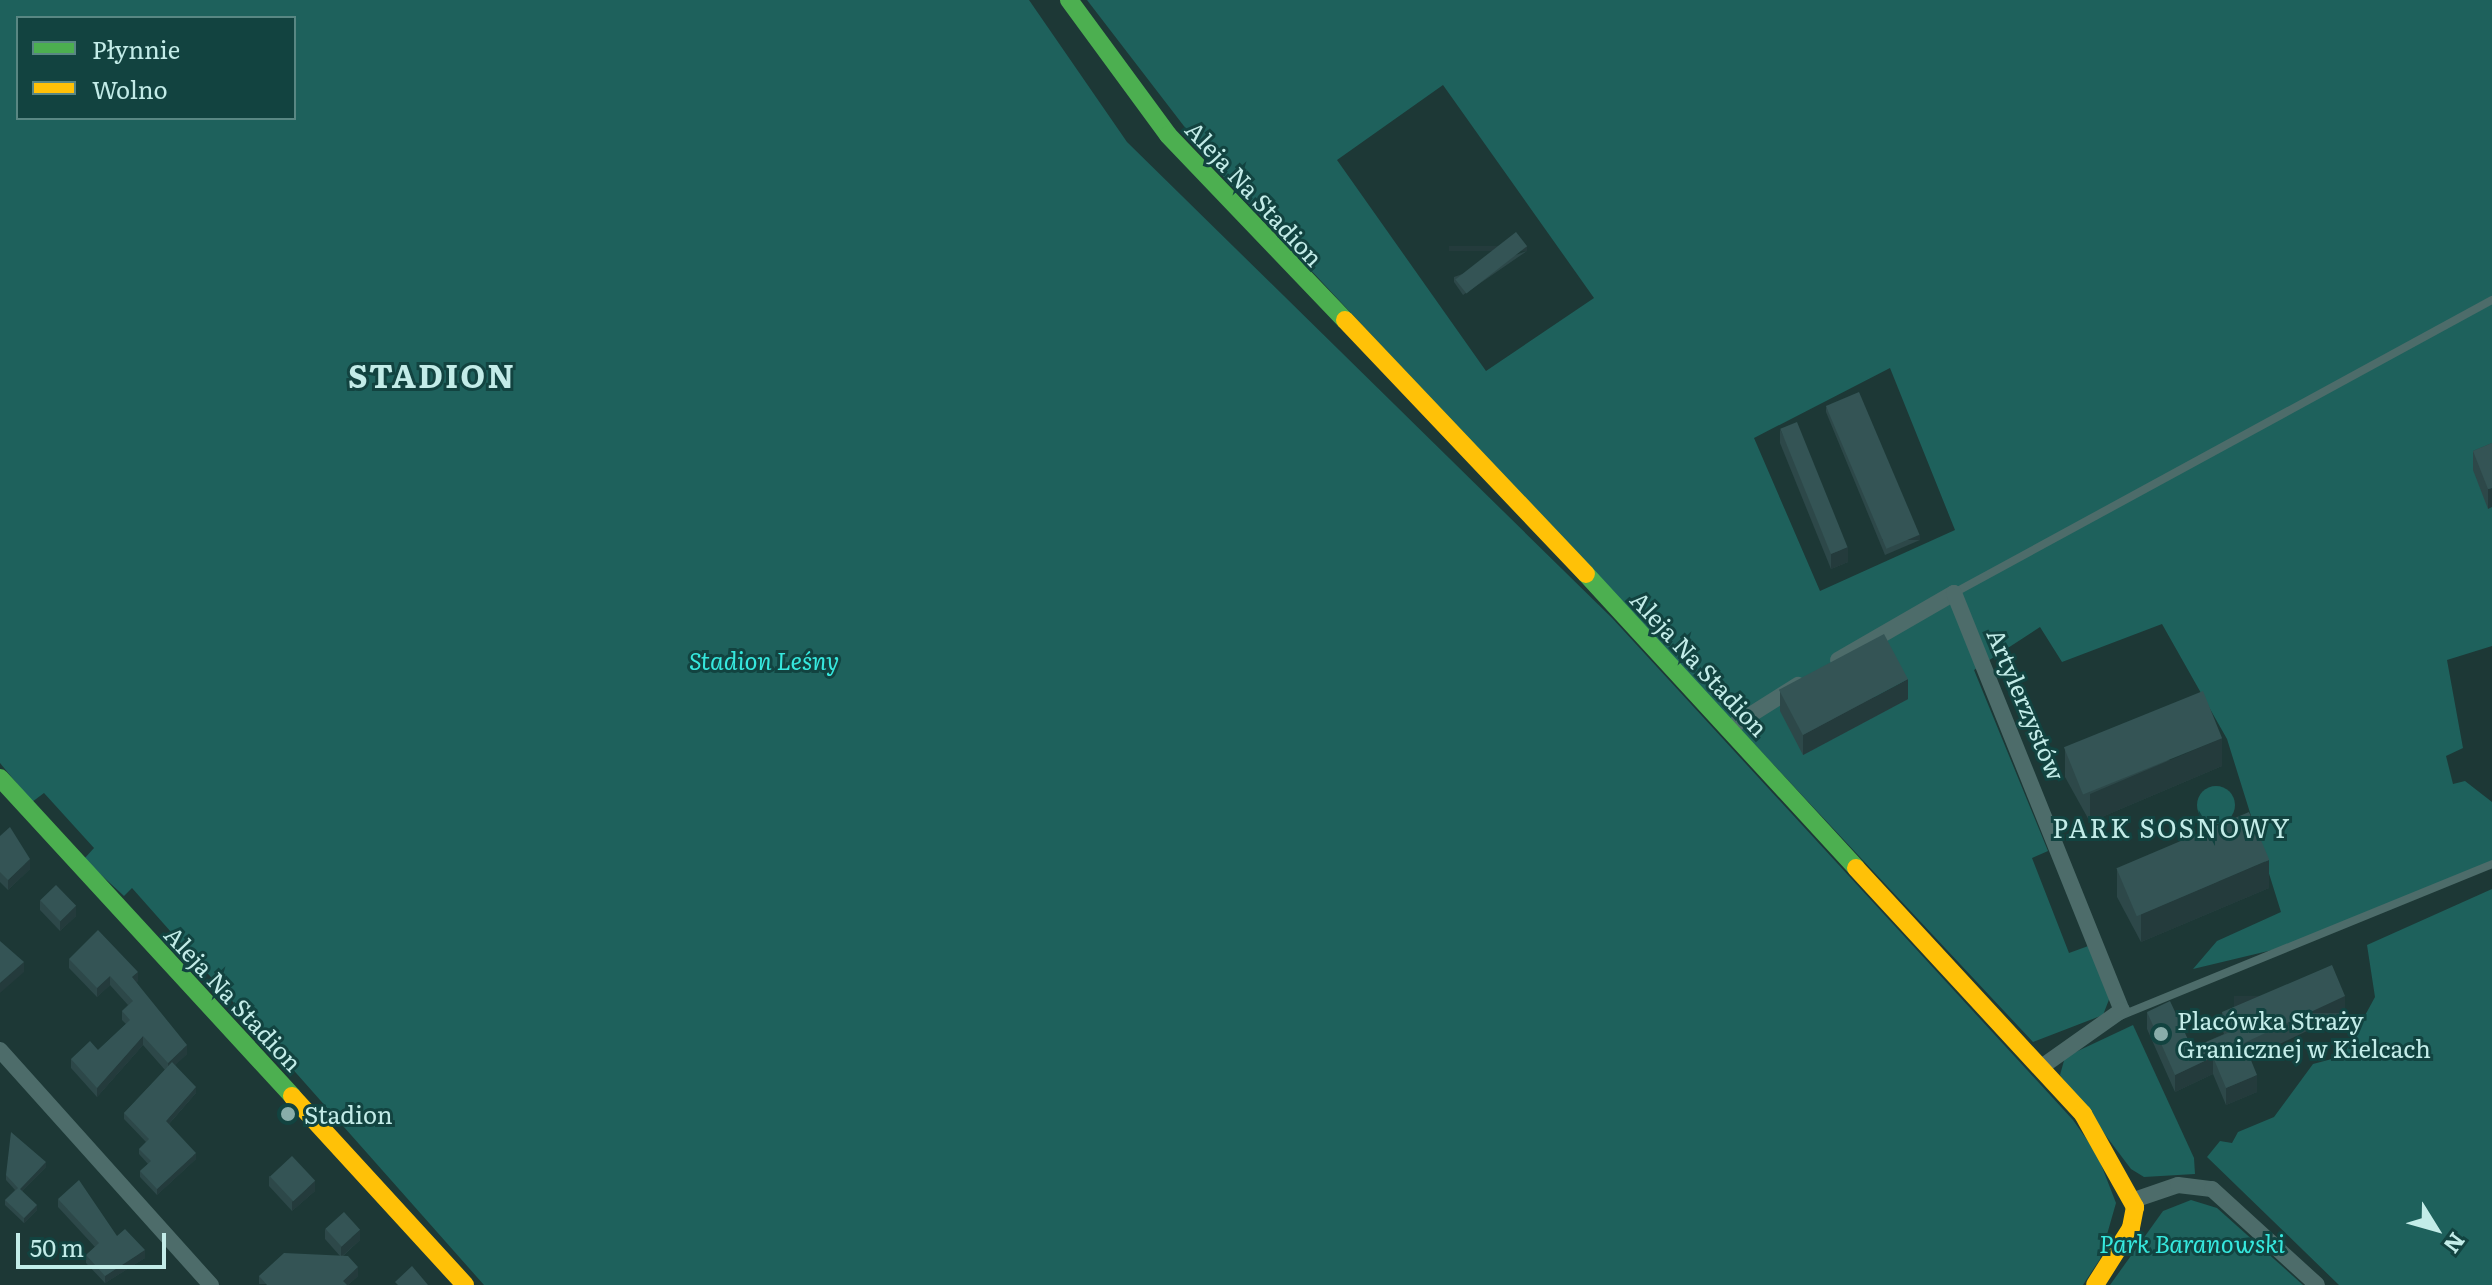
<!DOCTYPE html>
<meta charset="utf-8">
<style>
body{margin:0}
#map{position:relative;width:2492px;height:1285px;overflow:hidden;background:#1d3836;font-family:Literata,serif}
div>[style]{position:absolute}
.green>*{inset:0;background:#1e615c}
.round{border-radius:50%}
.lane>*{height:8px;margin:-4px;padding:0 4px;transform-origin:4px;border-radius:4px;background:#4d6c6a}
.street>*{height:16px;margin:-8px;padding:0 8px;transform-origin:8px;border-radius:8px;background:#4d6c6a}
.fast>*{height:18px;margin:-9px;padding:0 9px;transform-origin:9px;border-radius:9px;background:#4caf50}
.slow>*{height:18px;margin:-9px;padding:0 9px;transform-origin:9px;border-radius:9px;background:#ffc107}
.wall>*{inset:0;background:#2d4849}
.shaded-wall>*{inset:0;background:#243b3c;transform-origin:0 0}
.building>*{inset:0;background:#345455;transform-origin:0 0}
.dots>*{width:22px;height:22px;translate:-50% -50%;box-sizing:border-box;border:4px solid #124340;border-radius:50%}
span{translate:-50% -50%;white-space:nowrap;text-align:center;line-height:1.15;-webkit-text-stroke:6px #124340;paint-order:stroke}
.street-label{font-size:24px;color:#c3ece8}
.park-label{font-size:24px;color:#36e8de;font-style:italic}
.poi-label{font-size:24px;color:#c3ece8}
.left{translate:0 -50%;text-align:left}
.neighbourhood-label{font-size:26px;color:#c3ece8;letter-spacing:2px}
.district-label{font-size:32px;color:#c3ece8;font-weight:700;letter-spacing:2px}
.legend{position:absolute;left:16px;top:16px;width:280px;height:104px;box-sizing:border-box;background:#124340;border:2px solid #598783;margin:0;padding:10px 14px;list-style:none;font-size:24px;color:#c3ece8}
.legend li{display:flex;align-items:center;gap:16px;height:40px}
.legend b{width:40px;border:2px solid #598783}
.north{position:absolute;left:2396px;top:1189px;width:80px;height:80px;-webkit-text-stroke:6px #124340;paint-order:stroke;rotate:127deg;font-size:22px;font-weight:700;line-height:32px;text-align:center;color:#c3ece8}
.north::after{content:'';display:block;margin:auto;width:28px;height:36px;background:#c3ece8;clip-path:polygon(50% 0,100% 100%,50% 72%,0 100%)}
.scale{position:absolute;left:16px;top:1233px;width:150px;height:36px;box-sizing:border-box;border:4px solid #c3ece8;border-top:0;padding-left:10px;font-size:24px;line-height:28px;white-space:nowrap;color:#c3ece8;-webkit-text-stroke:6px #124340;paint-order:stroke}
</style>
<div id="map">
<div class="green">
<i style="clip-path:polygon(evenodd,0 0,1029px 0,1127px 142px,1612px 618px,2073px 1120px,2097px 1154px,2116px 1203px,2100px 1259px,2083px 1285px,484px 1285px,132px 888px,124px 896px,84px 859px,94px 848px,44px 793px,32px 802px,0 763px,0 0,18px 18px,294px 18px,294px 118px,18px 118px,18px 18px)"></i>
<i style="clip-path:polygon(evenodd,1087px 0,2492px 0,2492px 646px,2447px 660px,2463px 748px,2446px 756px,2453px 784px,2465px 781px,2492px 802px,2492px 861px,2297px 944px,2193px 969px,2217px 941px,2281px 912px,2227px 739px,2162px 624px,2062px 662px,2040px 627px,1974px 670px,2048px 851px,2032px 858px,2069px 953px,2091px 945px,2110px 997px,2103px 1015px,2033px 1042px,1220px 173px,1087px 0,1443px 85px,1594px 298px,1486px 371px,1337px 160px,1443px 85px,1087px 0,1890px 368px,1955px 530px,1820px 591px,1754px 438px,1890px 368px)"></i>
<i class="round" style="left:2197px;top:786px;width:38px;height:38px"></i>
<i style="clip-path:polygon(2492px 889px,2492px 1285px,2339px 1285px,2207px 1157px,2220px 1141px,2232px 1143px,2238px 1132px,2274px 1117px,2313px 1064px,2343px 1056px,2375px 997px,2367px 945px)"></i>
<i style="clip-path:polygon(2133px 1025px,2194px 1158px,2195px 1174px,2144px 1177px,2131px 1169px,2060px 1075px,2065px 1057px)"></i>
<i style="clip-path:polygon(2191px 1200px,2217px 1208px,2303px 1285px,2110px 1285px,2163px 1211px)"></i>
</div>
<div class="lane">
<i style="left:1954px;top:593px;width:613px;rotate:-28.57deg"></i>
<i style="left:2120px;top:1016px;width:402px;rotate:-22.2deg"></i>
</div>
<div class="street">
<i style="left:1838px;top:660px;width:134px;rotate:-30deg"></i>
<i style="left:1954px;top:593px;width:450px;rotate:68.1deg"></i>
<i style="left:2122px;top:1010px;width:97px;rotate:144.7deg"></i>
<i style="left:1728px;top:729px;width:83px;rotate:-32.2deg"></i>
<i style="left:0;top:1050px;width:316px;rotate:48.1deg"></i>
<i style="left:2134px;top:1200px;width:46px;rotate:-18.8deg"></i>
<i style="left:2178px;top:1185px;width:34px;rotate:7deg"></i>
<i style="left:2212px;top:1189px;width:142px;rotate:42.4deg"></i>
</div>
<div class="fast">
<i style="left:1069px;top:0;width:167px;rotate:53.7deg"></i>
<i style="left:1168px;top:135px;width:256px;rotate:46.3deg"></i>
<i style="left:1586px;top:574px;width:399px;rotate:47.4deg"></i>
<i style="left:0;top:778px;width:432px;rotate:47.4deg"></i>
</div>
<div class="slow">
<i style="left:1345px;top:320px;width:350px;rotate:46.5deg"></i>
<i style="left:1856px;top:868px;width:335px;rotate:47.3deg"></i>
<i style="left:2083px;top:1114px;width:107px;rotate:60.8deg"></i>
<i style="left:2135px;top:1207px;width:21px;rotate:101deg"></i>
<i style="left:2131px;top:1228px;width:67px;rotate:122.3deg"></i>
<i style="left:292px;top:1096px;width:256px;rotate:47.5deg"></i>
</div>
<div class="wall">
<i style="clip-path:polygon(1527px 251px,1463px 295px,1454px 282px,1454px 277px)"></i>
<i style="clip-path:polygon(1826px 407px,1920px 540px,1885px 555px,1826px 412px)"></i>
<i style="clip-path:polygon(1780px 429px,1848px 562px,1831px 569px,1780px 443px)"></i>
<i style="clip-path:polygon(2492px 443px,2488px 509px,2473px 470px,2473px 451px)"></i>
<i style="clip-path:polygon(1780px 691px,1908px 699px,1803px 755px,1780px 711px)"></i>
<i style="clip-path:polygon(2065px 749px,2222px 766px,2090px 822px,2065px 777px)"></i>
<i style="clip-path:polygon(0 836px,30px 869px,8px 890px,0 882px)"></i>
<i style="clip-path:polygon(2117px 869px,2269px 888px,2141px 942px,2117px 897px)"></i>
<i style="clip-path:polygon(40px 900px,76px 916px,60px 931px,40px 910px)"></i>
<i style="clip-path:polygon(69px 959px,138px 981px,136px 982px,187px 1054px,175px 1065px,196px 1093px,169px 1124px,196px 1159px,157px 1195px,140px 1177px,140px 1171px,148px 1164px,139px 1154px,139px 1149px,146px 1142px,124px 1119px,124px 1113px,165px 1070px,143px 1045px,97px 1097px,71px 1068px,71px 1059px,98px 1050px,126px 1024px,122px 1020px,122px 1011px,128px 1005px,110px 985px,97px 997px,69px 968px)"></i>
<i style="clip-path:polygon(2147px 1012px,2192px 1048px,2224px 1034px,2222px 1029px,2222px 1012px,2345px 1013px,2250px 1058px,2257px 1092px,2226px 1105px,2213px 1074px,2175px 1092px,2147px 1029px)"></i>
<i style="clip-path:polygon(46px 1167px,22px 1191px,37px 1210px,24px 1223px,5px 1205px,5px 1200px,15px 1190px,6px 1180px,6px 1175px)"></i>
<i style="clip-path:polygon(269px 1176px,315px 1191px,292px 1211px,269px 1186px)"></i>
<i style="clip-path:polygon(58px 1199px,117px 1236px,145px 1258px,105px 1283px,86px 1263px,86px 1255px,95px 1247px,58px 1207px)"></i>
<i style="clip-path:polygon(325px 1229px,360px 1240px,343px 1256px,358px 1276px,348px 1285px,259px 1284px,259px 1276px,340px 1256px,325px 1239px)"></i>
</div>
<div class="shaded-wall">
<i style="left:1527px;top:246px;width:5px;height:78px;rotate:90deg"></i>
<i style="clip-path:polygon(2492px 488px,2492px 507px,2488px 509px,2488px 489px)"></i>
<i style="left:1920px;top:535px;width:5px;height:38px;rotate:90deg"></i>
<i style="clip-path:polygon(1848px 547px,1848px 562px,1831px 569px,1831px 554px)"></i>
<i style="clip-path:polygon(1908px 679px,1908px 699px,1803px 755px,1803px 735px)"></i>
<i style="clip-path:polygon(2222px 738px,2222px 766px,2090px 822px,2090px 794px)"></i>
<i style="clip-path:polygon(30px 859px,30px 869px,8px 890px,8px 880px)"></i>
<i style="clip-path:polygon(2269px 860px,2269px 888px,2141px 942px,2141px 914px)"></i>
<i style="clip-path:polygon(76px 906px,76px 916px,60px 931px,60px 921px)"></i>
<i style="clip-path:polygon(24px 962px,24px 972px,0 993px,0 983px)"></i>
<i style="clip-path:polygon(138px 972px,138px 981px,132px 986px,132px 977px)"></i>
<i style="clip-path:polygon(110px 976px,110px 985px,97px 997px,97px 988px)"></i>
<i style="left:2345px;top:996px;width:17px;height:111px;rotate:90deg"></i>
<i style="clip-path:polygon(143px 1036px,143px 1045px,97px 1097px,97px 1088px)"></i>
<i style="clip-path:polygon(187px 1045px,187px 1054px,168px 1072px,168px 1063px)"></i>
<i style="clip-path:polygon(2213px 1057px,2213px 1074px,2175px 1092px,2175px 1075px)"></i>
<i style="clip-path:polygon(2257px 1075px,2257px 1092px,2226px 1105px,2226px 1088px)"></i>
<i style="clip-path:polygon(196px 1087px,196px 1093px,166px 1127px,166px 1121px)"></i>
<i style="clip-path:polygon(196px 1153px,196px 1159px,157px 1195px,157px 1189px)"></i>
<i style="clip-path:polygon(46px 1162px,46px 1167px,20px 1193px,20px 1189px)"></i>
<i style="clip-path:polygon(315px 1181px,315px 1191px,292px 1211px,292px 1202px)"></i>
<i style="clip-path:polygon(37px 1205px,37px 1210px,24px 1223px,24px 1218px)"></i>
<i style="clip-path:polygon(360px 1230px,360px 1240px,341px 1257px,341px 1247px)"></i>
<i style="clip-path:polygon(145px 1250px,145px 1258px,105px 1283px,105px 1276px)"></i>
<i style="clip-path:polygon(358px 1267px,358px 1276px,348px 1285px,343px 1285px,343px 1281px)"></i>
</div>
<div class="building">
<i style="left:1516px;top:232px;width:18px;height:77px;rotate:52deg"></i>
<i style="left:1859px;top:392px;width:155px;height:36px;rotate:67deg"></i>
<i style="left:1797px;top:422px;width:135px;height:18px;rotate:68deg"></i>
<i style="clip-path:polygon(2492px 443px,2492px 488px,2488px 489px,2473px 451px)"></i>
<i style="left:1884px;top:634px;width:51px;height:119px;rotate:62deg"></i>
<i style="left:2203px;top:691px;width:51px;height:150px;rotate:68deg"></i>
<i style="left:2249px;top:812px;width:52px;height:144px;rotate:67deg"></i>
<i style="clip-path:polygon(10px 827px,30px 859px,8px 880px,0 872px,0 836px)"></i>
<i style="left:56px;top:885px;width:29px;height:22px;rotate:46deg"></i>
<i style="clip-path:polygon(98px 930px,138px 972px,132px 977px,187px 1045px,168px 1063px,143px 1036px,97px 1088px,71px 1059px,90px 1041px,98px 1050px,130px 1020px,122px 1011px,133px 1001px,110px 976px,97px 988px,69px 959px)"></i>
<i style="clip-path:polygon(0 941px,24px 962px,0 983px)"></i>
<i style="clip-path:polygon(2332px 965px,2345px 996px,2244px 1043px,2257px 1075px,2226px 1088px,2213px 1057px,2175px 1075px,2147px 1012px,2170px 1001px,2192px 1048px,2230px 1032px,2222px 1012px)"></i>
<i style="clip-path:polygon(172px 1062px,196px 1087px,166px 1121px,196px 1153px,157px 1189px,140px 1171px,151px 1161px,139px 1149px,149px 1139px,124px 1113px)"></i>
<i style="clip-path:polygon(11px 1132px,46px 1162px,20px 1189px,37px 1205px,24px 1218px,5px 1200px,18px 1188px,6px 1175px)"></i>
<i style="left:292px;top:1156px;width:34px;height:30px;rotate:47deg"></i>
<i style="clip-path:polygon(79px 1180px,117px 1236px,125px 1229px,145px 1250px,105px 1276px,86px 1255px,99px 1243px,58px 1199px)"></i>
<i style="left:344px;top:1212px;width:24px;height:25px;rotate:48deg"></i>
<i style="clip-path:polygon(284px 1253px,348px 1256px,358px 1267px,343px 1281px,347px 1285px,267px 1285px,259px 1276px)"></i>
<i style="clip-path:polygon(412px 1266px,428px 1285px,398px 1285px,395px 1282px)"></i>
</div>
<div class="dots">
<i style="left:2161px;top:1034px;background:#89adaa"></i>
<i style="left:288px;top:1114px;background:#89adaa"></i>
</div>
<div class="street-label">
<span style="left:1255px;top:193px;rotate:47deg">Aleja Na Stadion</span>
<span style="left:1700px;top:663px;rotate:47deg">Aleja Na Stadion</span>
<span style="left:2027px;top:704px;rotate:67deg">Artylerzystów</span>
<span style="left:234px;top:998px;rotate:47deg">Aleja Na Stadion</span>
</div>
<div class="park-label">
<span style="left:764px;top:660px">Stadion Leśny</span>
<span style="left:2192px;top:1243px">Park Baranowski</span>
</div>
<div class="poi-label">
<span class="left" style="left:2177px;top:1034px">Placówka Straży<br>Granicznej w Kielcach</span>
<span class="left" style="left:304px;top:1114px">Stadion</span>
</div>
<div class="neighbourhood-label">
<span style="left:2172px;top:827px">PARK SOSNOWY</span>
</div>
<div class="district-label">
<span style="left:432px;top:374px">STADION</span>
</div>
<ul class="legend">
<li><b style="height:10px;background:#4caf50"></b>Płynnie</li>
<li><b style="height:10px;background:#ffc107"></b>Wolno</li>
</ul>
<div class="north">N</div>
<div class="scale">50 m</div>
</div>
